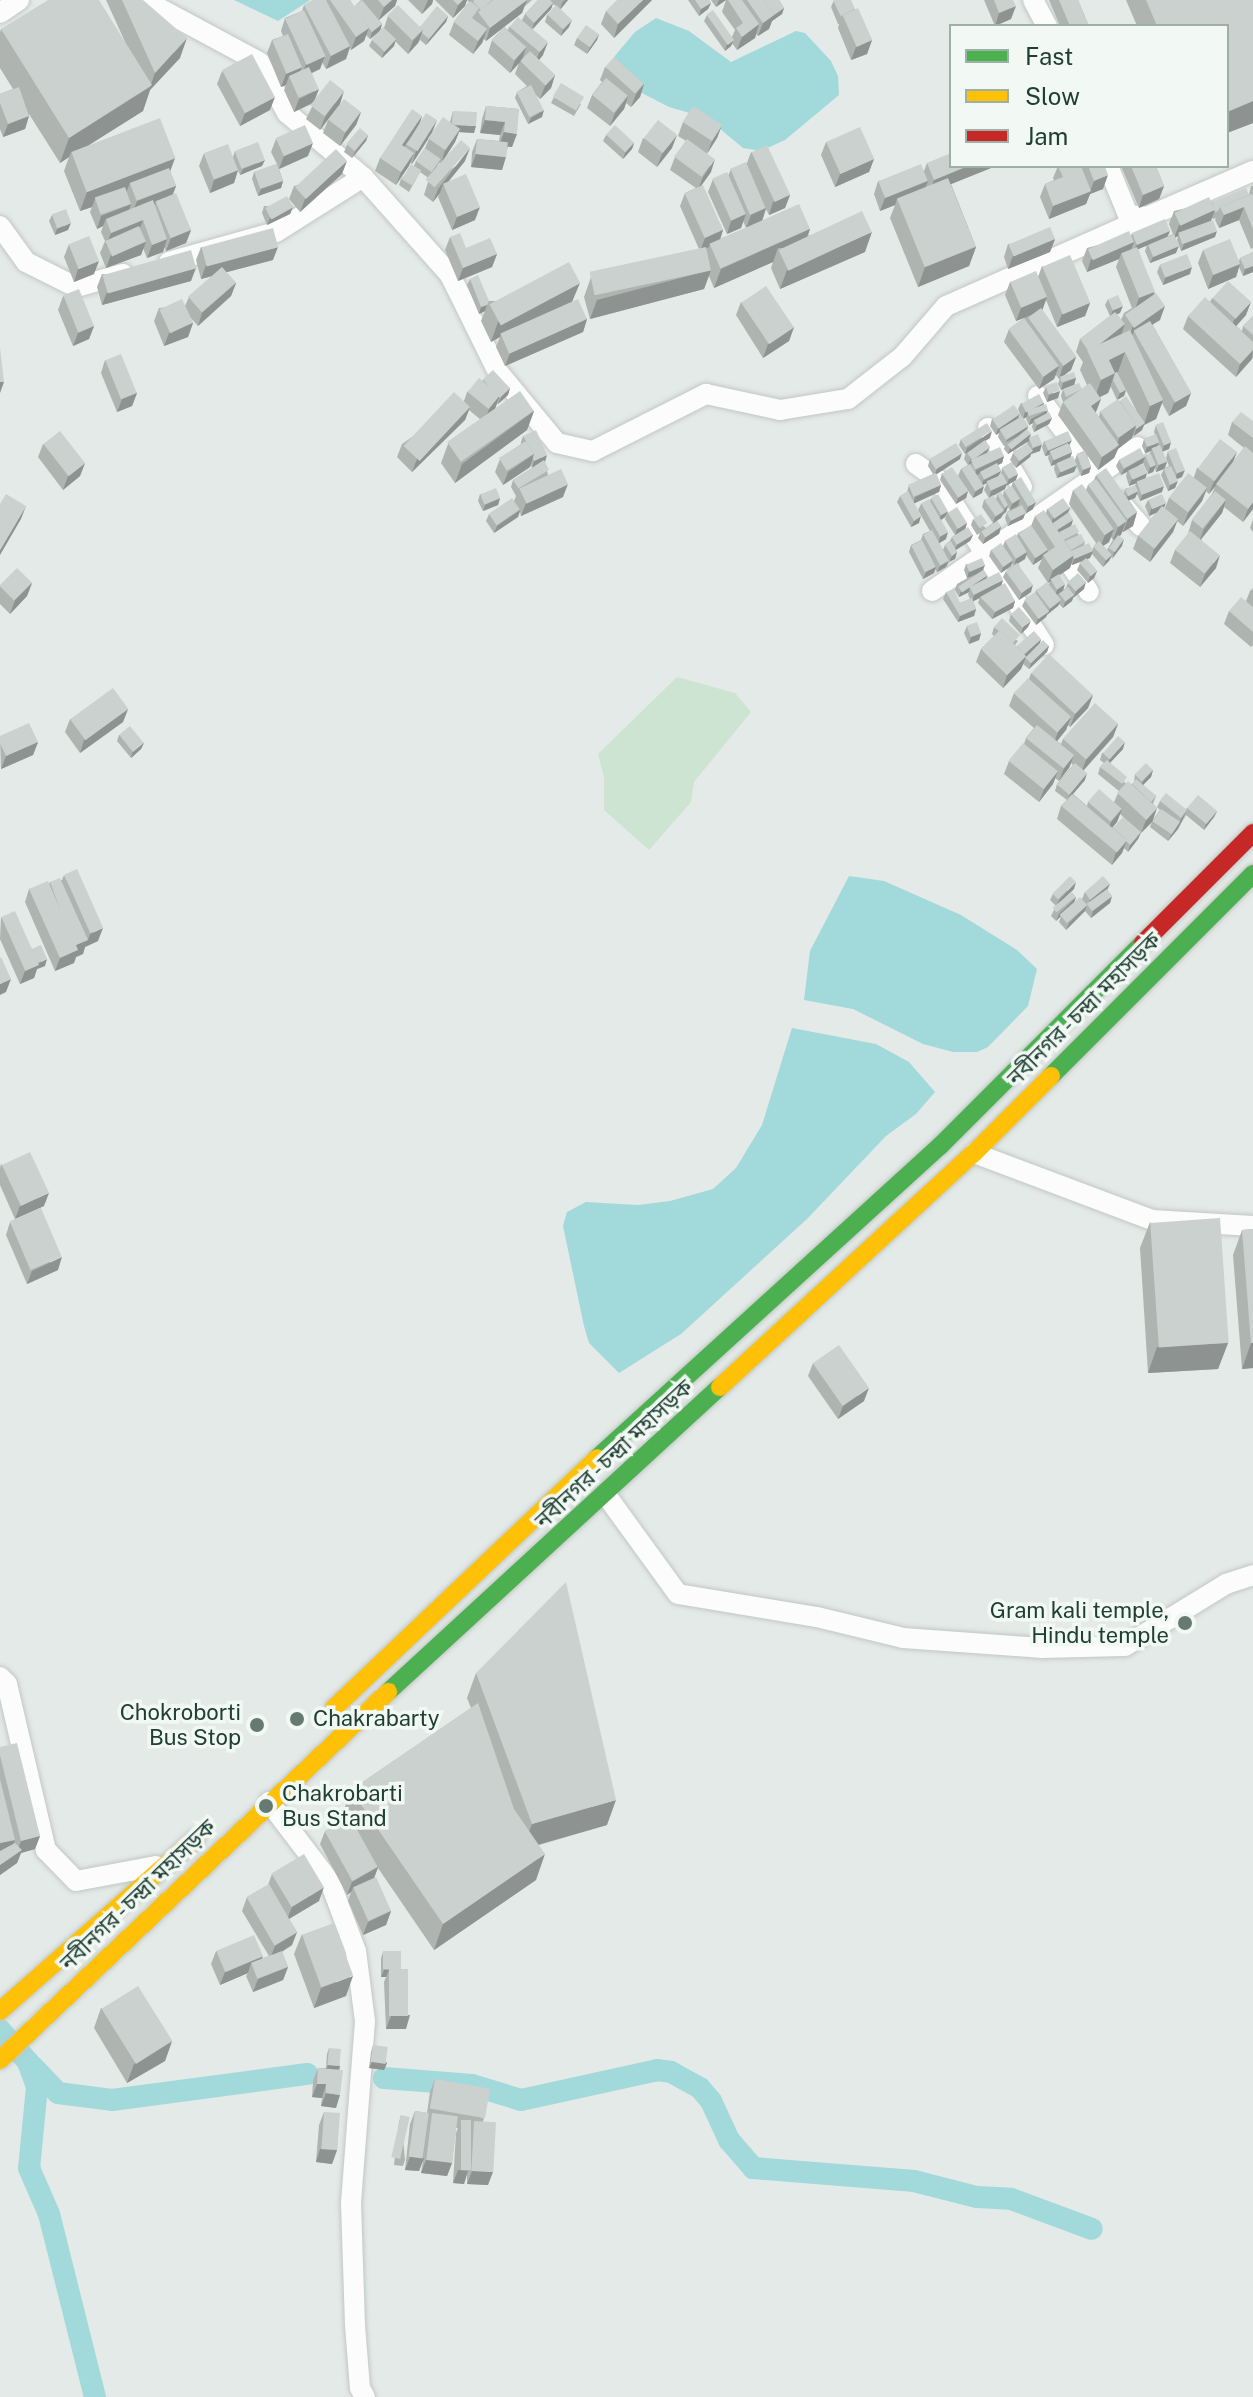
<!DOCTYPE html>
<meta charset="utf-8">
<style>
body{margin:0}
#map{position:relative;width:1253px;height:2397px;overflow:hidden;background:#e4eae7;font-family:"Public Sans","Noto Sans Bengali",sans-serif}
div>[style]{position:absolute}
.green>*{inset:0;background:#cce4d1}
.water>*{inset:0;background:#a2d9da}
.canal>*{height:22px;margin:-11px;padding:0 11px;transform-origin:11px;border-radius:11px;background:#a2d9da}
.roads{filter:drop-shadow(0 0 2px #c1c7c4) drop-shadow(0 0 2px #c1c7c4)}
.street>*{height:20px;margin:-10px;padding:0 10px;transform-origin:10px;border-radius:10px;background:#fbfcfb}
.fast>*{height:18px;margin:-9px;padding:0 9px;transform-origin:9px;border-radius:9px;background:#4caf50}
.slow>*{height:18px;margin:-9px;padding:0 9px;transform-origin:9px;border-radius:9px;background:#ffc107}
.jam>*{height:18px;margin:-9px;padding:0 9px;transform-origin:9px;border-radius:9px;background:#c62828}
.wall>*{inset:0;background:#afb4b1}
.shaded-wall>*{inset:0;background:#8e9290}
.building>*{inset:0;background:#cbd1ce;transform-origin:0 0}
.dots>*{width:22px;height:22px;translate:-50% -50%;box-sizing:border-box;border:4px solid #f2f9f5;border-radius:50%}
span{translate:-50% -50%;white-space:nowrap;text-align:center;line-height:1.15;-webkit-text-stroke:7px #f2f9f5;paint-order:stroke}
.street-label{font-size:22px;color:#203f33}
.poi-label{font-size:22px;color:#203f33}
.right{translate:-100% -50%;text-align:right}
.left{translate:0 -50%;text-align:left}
.legend{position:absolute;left:949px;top:24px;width:280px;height:144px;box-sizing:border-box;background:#f2f9f5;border:2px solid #9eafa7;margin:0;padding:10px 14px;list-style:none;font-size:24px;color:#203f33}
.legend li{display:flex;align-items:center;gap:16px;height:40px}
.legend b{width:40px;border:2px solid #9eafa7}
</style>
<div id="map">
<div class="green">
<i style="clip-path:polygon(677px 677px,735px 693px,751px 712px,694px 782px,691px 802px,649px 850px,604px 810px,604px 777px,598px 754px)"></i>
</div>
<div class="water">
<i style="clip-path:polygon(234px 0,310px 0,278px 21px)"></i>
<i style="clip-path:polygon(656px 18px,689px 31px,731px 62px,796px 31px,805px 33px,831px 61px,838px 76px,839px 95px,785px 140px,761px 151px,743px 148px,707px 118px,669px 107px,638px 91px,614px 57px,635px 32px)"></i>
<i style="clip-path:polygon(849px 876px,884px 881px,961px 915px,1017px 950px,1037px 969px,1028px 1006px,988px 1047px,977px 1052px,953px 1052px,923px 1044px,853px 1009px,804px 1000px,810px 951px)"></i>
<i style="clip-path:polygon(792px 1028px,876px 1044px,909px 1062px,935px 1092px,916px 1114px,886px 1136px,807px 1219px,681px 1334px,619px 1373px,589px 1343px,584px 1326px,563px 1226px,567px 1212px,586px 1202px,638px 1205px,670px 1201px,713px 1189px,736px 1168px,762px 1125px)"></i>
</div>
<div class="canal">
<i style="left:0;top:2030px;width:43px;rotate:48.8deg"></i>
<i style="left:28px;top:2062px;width:27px;rotate:70deg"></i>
<i style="left:37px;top:2087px;width:81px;rotate:95.6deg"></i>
<i style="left:29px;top:2168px;width:50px;rotate:66.5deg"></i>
<i style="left:49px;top:2214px;width:189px;rotate:75.9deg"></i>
<i style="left:32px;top:2066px;width:37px;rotate:46deg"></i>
<i style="left:58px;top:2093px;width:54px;rotate:7.4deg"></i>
<i style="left:112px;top:2100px;width:197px;rotate:-7.6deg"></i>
<i style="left:384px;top:2078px;width:88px;rotate:4.5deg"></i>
<i style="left:472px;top:2085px;width:51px;rotate:17deg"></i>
<i style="left:521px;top:2100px;width:139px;rotate:-12.4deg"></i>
<i style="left:657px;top:2070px;width:14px;rotate:8deg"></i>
<i style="left:671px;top:2072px;width:33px;rotate:29deg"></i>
<i style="left:700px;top:2088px;width:17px;rotate:50deg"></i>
<i style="left:711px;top:2101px;width:43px;rotate:65.2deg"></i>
<i style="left:729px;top:2140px;width:37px;rotate:49deg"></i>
<i style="left:753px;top:2168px;width:162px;rotate:4.6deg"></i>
<i style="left:914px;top:2181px;width:65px;rotate:14.3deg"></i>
<i style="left:977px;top:2197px;width:34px;rotate:3deg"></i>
<i style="left:1011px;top:2199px;width:86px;rotate:20.3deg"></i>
</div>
<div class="roads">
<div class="street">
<i style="left:144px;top:0;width:131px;rotate:28.3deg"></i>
<i style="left:259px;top:62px;width:58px;rotate:61.2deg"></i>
<i style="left:287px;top:113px;width:99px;rotate:40.1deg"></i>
<i style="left:1033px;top:0;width:30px;rotate:62deg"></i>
<i style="left:0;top:13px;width:23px;rotate:-34deg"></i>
<i style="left:1108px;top:166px;width:53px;rotate:67.8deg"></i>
<i style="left:1128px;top:215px;width:19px;rotate:6deg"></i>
<i style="left:1147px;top:217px;width:116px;rotate:-23.5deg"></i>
<i style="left:0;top:226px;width:44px;rotate:54.2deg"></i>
<i style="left:26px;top:262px;width:56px;rotate:26.6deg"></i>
<i style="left:76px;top:287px;width:49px;rotate:-15.5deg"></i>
<i style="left:169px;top:262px;width:111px;rotate:-15.7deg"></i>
<i style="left:276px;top:232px;width:103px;rotate:-32.3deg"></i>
<i style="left:363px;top:177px;width:131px;rotate:48.4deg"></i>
<i style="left:450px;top:275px;width:108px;rotate:63.7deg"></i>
<i style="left:498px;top:372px;width:92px;rotate:50.3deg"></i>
<i style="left:557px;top:443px;width:37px;rotate:13deg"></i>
<i style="left:593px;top:451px;width:127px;rotate:-26.8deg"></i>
<i style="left:706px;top:394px;width:76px;rotate:12.2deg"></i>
<i style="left:780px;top:410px;width:69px;rotate:-9.2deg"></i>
<i style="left:848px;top:399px;width:68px;rotate:-37.9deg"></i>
<i style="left:902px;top:357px;width:67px;rotate:-49.2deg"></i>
<i style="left:946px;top:306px;width:220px;rotate:-23.9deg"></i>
<i style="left:1038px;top:396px;width:96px;rotate:53deg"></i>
<i style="left:988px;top:428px;width:68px;rotate:60deg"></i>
<i style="left:916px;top:464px;width:27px;rotate:36deg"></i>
<i style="left:938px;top:480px;width:196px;rotate:57.3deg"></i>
<i style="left:1119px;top:501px;width:33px;rotate:49deg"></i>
<i style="left:1055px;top:542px;width:60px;rotate:55.8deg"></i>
<i style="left:932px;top:591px;width:251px;rotate:-35deg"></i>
<i style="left:974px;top:1153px;width:190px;rotate:20.6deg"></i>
<i style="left:1152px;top:1220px;width:101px;rotate:3.4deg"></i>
<i style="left:606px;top:1495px;width:122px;rotate:54deg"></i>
<i style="left:678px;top:1594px;width:141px;rotate:9.4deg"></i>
<i style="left:817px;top:1617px;width:89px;rotate:13.7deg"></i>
<i style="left:903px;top:1638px;width:138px;rotate:4.1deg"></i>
<i style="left:1041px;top:1648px;width:84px;rotate:-1.4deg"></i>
<i style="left:1125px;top:1646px;width:119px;rotate:-31.5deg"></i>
<i style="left:1226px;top:1584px;width:28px;rotate:-18deg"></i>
<i style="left:0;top:1677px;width:10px;rotate:45deg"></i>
<i style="left:7px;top:1684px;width:171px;rotate:76.8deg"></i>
<i style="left:46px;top:1850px;width:43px;rotate:45.9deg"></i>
<i style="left:76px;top:1881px;width:81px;rotate:-10.6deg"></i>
<i style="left:269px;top:1802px;width:101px;rotate:52.7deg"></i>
<i style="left:330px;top:1882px;width:74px;rotate:69.4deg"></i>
<i style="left:356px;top:1951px;width:71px;rotate:82.7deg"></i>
<i style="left:365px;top:2021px;width:184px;rotate:94.4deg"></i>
<i style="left:351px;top:2204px;width:121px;rotate:88.1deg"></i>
<i style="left:355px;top:2325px;width:63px;rotate:85.5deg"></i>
<i style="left:360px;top:2388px;width:10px;rotate:61deg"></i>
</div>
<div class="fast">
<i style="left:1051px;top:1076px;width:286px;rotate:-45deg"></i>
<i style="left:597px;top:1458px;width:464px;rotate:-42.3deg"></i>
<i style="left:940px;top:1146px;width:287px;rotate:-45deg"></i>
<i style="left:388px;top:1692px;width:451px;rotate:-42.6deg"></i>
</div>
<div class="slow">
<i style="left:720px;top:1387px;width:345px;rotate:-42.7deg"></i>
<i style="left:974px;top:1153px;width:109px;rotate:-45deg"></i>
<i style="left:334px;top:1708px;width:363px;rotate:-43.5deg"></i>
<i style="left:0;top:2011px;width:261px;rotate:-41.4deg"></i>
<i style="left:0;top:2060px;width:535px;rotate:-43.48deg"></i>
</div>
<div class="jam">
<i style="left:1143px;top:943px;width:156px;rotate:-45deg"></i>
</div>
</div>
<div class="wall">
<i style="clip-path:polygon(106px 0,122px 0,180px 58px,150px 90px,143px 111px,89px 145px,175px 158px,170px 171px,176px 186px,173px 194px,191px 230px,186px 243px,166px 251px,164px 247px,163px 252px,147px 258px,143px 248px,141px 255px,106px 268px,100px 253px,105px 241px,101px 232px,103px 226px,97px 229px,90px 212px,92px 207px,80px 211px,64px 171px,69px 157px,60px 163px,29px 114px,29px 116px,25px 129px,3px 137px,0 129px,0 94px,13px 89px,0 68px,0 32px,1px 29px,126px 44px)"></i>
<i style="clip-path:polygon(313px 0,350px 0,354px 7px,361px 0,397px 0,395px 6px,379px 20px,382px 24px,380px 31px,370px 39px,366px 35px,364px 41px,351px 50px,350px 48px,346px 59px,326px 69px,322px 62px,320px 69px,312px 73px,315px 101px,340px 104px,320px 130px,306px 119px,314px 103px,294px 112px,284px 90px,286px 85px,281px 87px,267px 53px,272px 40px,283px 36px,281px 31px,285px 18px,302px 11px,304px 5px)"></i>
<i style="clip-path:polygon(408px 0,433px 0,432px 4px,422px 14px)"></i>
<i style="clip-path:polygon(435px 0,474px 0,472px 2px,474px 0,532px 0,524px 7px,522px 13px,504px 27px,508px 30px,509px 27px,522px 20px,525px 14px,538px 0,568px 0,560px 9px,569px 27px,561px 36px,545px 22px,547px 15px,556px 6px,553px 4px,551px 9px,532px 29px,543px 55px,539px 60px,555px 75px,551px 88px,540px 99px,536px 95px,542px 117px,528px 124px,515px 98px,517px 92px,527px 86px,515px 74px,519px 63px,510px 73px,488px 53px,492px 40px,504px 27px,486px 41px,484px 39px,482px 43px,473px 54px,449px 35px,454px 22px,469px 2px,467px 0,465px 6px,453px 18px)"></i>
<i style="clip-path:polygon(652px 0,614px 38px,601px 24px,606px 11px)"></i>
<i style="clip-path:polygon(688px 0,709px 0,711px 3px,708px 9px,699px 16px)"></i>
<i style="clip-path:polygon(711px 0,726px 0,716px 7px)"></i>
<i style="clip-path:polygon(726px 0,779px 0,784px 8px,782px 14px,772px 21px,769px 29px,758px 36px,756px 34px,755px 38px,737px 50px,732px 43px,731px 46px,725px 51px,704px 21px,707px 15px,732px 37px,735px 30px,722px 12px)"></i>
<i style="clip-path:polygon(834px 0,855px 9px,872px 40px,867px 54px,851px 60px,838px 28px,839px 24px,838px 24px,831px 7px)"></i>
<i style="clip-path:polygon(984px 0,1013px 0,1011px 19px,995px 26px)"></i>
<i style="clip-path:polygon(1049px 0,1078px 0,1089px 26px,1060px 26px)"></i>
<i style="clip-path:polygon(1126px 0,1253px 0,1253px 123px,1227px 133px,1227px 26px,1137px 26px)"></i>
<i style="clip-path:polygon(388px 16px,420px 27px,448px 16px,446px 22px,426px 45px,420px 40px,418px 43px,408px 54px,395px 41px,394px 46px,382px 58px,369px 46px,372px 40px,384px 28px)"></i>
<i style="clip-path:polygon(599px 34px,597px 40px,587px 54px,574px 45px,577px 38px)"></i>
<i style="clip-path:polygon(605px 67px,644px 84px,640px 97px,631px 107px,626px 103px,624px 109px,610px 126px,587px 108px,592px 95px,602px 82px,600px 80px)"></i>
<i style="clip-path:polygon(222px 71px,270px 110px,240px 126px,217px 84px)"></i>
<i style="clip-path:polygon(554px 97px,581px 104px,574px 116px,551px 103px)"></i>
<i style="clip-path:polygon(486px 106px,519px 109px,512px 147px,508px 146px,502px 170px,471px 167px,472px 152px,477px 139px,499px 141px,500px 135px,480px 133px,482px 119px)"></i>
<i style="clip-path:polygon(453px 111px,474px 133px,459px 132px,455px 142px,441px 164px,439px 163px,430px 179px,420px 172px,409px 192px,399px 185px,401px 179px,414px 166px,416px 161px,425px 148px,429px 139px,450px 122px)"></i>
<i style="clip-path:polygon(361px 112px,356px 125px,340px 146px,323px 133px,328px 120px)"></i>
<i style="clip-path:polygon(422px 116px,420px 123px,432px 133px,412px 164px,410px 163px,396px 185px,375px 171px,380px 158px)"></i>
<i style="clip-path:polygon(683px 122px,722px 125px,717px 138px,707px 153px,711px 172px,701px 186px,723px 230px,720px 239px,746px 228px,743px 221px,741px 228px,727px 234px,708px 192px,713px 179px,728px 176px,731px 169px,747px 163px,751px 152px,790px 195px,785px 208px,769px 215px,766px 209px,762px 221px,810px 229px,808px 235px,865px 252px,780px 289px,771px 268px,773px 262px,714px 288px,709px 276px,704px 289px,590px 319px,584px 297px,591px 277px,699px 249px,680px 206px,685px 193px,696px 188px,670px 170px,675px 157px,686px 141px,678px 136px)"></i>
<i style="clip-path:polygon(368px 135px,366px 141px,352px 158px,344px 152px,347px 145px)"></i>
<i style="clip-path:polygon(606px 135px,634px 143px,632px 149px,623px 159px,603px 141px)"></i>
<i style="clip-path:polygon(643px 138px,672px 148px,657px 167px,638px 152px)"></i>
<i style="clip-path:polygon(276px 139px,308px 156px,279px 169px,283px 181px,281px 188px,258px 196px,252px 179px,254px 172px,277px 164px,271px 152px)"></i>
<i style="clip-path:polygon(826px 142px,874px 159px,869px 172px,835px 187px,821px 155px)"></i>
<i style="clip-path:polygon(235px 151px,262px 166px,240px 175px,238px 170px,234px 183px,210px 193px,199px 166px,204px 153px,233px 157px)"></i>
<i style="clip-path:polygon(465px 161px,448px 182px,475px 220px,452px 230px,438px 197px,440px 193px,433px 202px,424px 195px,428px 182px)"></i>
<i style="clip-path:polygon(927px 163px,951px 166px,996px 166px,951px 184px,976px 247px,969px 266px,918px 287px,890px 218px,895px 205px,880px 211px,874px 194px,878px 181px,924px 171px)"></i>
<i style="clip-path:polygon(1058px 166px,1105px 166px,1103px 189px,1090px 194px,1086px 204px,1049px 219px,1040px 197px,1045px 184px,1054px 180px,1053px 178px)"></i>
<i style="clip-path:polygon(1121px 166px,1156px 166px,1164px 186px,1159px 199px,1139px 208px)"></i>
<i style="clip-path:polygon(342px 174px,300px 212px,289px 199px,294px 186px)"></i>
<i style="clip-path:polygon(evenodd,1251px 186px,1253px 186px,1253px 248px,1251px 249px,1239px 220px,1219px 228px,1215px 220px,1216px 218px,1213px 219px,1212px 218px,1211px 221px,1215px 237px,1181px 251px,1177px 240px,1178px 236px,1175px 238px,1176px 253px,1150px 263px,1145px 251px,1147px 245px,1138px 249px,1154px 294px,1160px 320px,1152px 324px,1191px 393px,1186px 406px,1169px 416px,1162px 403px,1156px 419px,1144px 425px,1142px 430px,1134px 436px,1133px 435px,1132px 438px,1118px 449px,1114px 458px,1098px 470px,1087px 455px,1091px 467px,1089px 473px,1081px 476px,1077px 466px,1074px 472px,1057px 478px,1054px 469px,1055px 464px,1051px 466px,1048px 458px,1049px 455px,1045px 456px,1042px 447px,1044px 441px,1070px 446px,1072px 452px,1070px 457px,1075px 460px,1077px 454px,1084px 451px,1058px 415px,1063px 402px,1061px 396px,1063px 389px,1082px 389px,1087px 385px,1080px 370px,1083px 362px,1076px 352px,1080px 339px,1110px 316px,1105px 305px,1108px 299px,1120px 313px,1117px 314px,1121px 320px,1124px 313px,1132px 308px,1116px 267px,1119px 259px,1087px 272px,1082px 261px,1087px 248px,1131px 236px,1132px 233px,1170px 231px,1168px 236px,1173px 234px,1169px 224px,1174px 211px,1212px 202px,1249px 195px,1251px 186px,1111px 387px,1117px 400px,1124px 396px,1126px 390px,1137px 412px,1120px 401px,1100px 412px,1099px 417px,1095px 412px,1101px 399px,1100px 397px,1108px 393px,1111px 387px)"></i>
<i style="clip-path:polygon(264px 206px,293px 207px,290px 214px,267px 225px,262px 213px)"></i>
<i style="clip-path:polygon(52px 215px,68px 230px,55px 235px,49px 221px)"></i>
<i style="clip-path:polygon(450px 237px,466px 248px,497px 254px,492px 267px,458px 281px,445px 250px)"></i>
<i style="clip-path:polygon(1055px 239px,1050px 252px,1008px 269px,1004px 257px,1008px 244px)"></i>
<i style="clip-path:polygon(69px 244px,94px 274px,74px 282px,64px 257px)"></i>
<i style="clip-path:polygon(201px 247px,273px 260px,226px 272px,236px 283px,231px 296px,198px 326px,190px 317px,193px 323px,188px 337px,164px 346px,154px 321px,159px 308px,185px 306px,189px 297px,212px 276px,201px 279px,196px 260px)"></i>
<i style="clip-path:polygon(1203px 250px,1239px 261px,1240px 258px,1253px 252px,1253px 272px,1243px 276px,1239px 267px,1236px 277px,1208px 289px,1198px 263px)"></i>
<i style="clip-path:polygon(1160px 265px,1190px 274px,1163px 285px,1157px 272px)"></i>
<i style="clip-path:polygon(1042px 266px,1090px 303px,1085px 316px,1057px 327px,1046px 300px,1042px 310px,1076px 357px,1071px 370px,1062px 377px,1076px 378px,1074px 385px,1061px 390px,1058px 384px,1060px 378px,1059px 379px,1056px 375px,1054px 379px,1039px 389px,1004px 342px,1009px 329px,1024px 318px,1016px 321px,1005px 295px,1010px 282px,1038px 277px)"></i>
<i style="clip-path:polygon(102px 274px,191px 281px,102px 305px,97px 287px)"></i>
<i style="clip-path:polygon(470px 279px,489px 301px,572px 302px,587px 319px,583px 332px,505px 366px,496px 347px,500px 337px,491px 342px,481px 321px,485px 311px,479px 314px,467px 285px)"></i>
<i style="clip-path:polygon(63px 296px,94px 326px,89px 339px,73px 346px,58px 310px)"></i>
<i style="clip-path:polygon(1212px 298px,1246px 315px,1236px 326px,1242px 331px,1243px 326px,1253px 316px,1253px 357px,1236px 377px,1183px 329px,1188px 316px,1210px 302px)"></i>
<i style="clip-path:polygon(741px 302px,794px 327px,789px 341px,763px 358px,736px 315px)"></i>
<i style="clip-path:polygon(105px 360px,137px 393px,132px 406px,117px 412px,101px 373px)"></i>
<i style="clip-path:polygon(483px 380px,510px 388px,508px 395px,498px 404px,497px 403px,495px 409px,534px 411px,527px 430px,455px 483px,441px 463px,448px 444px,481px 420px,469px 410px,465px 420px,412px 472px,397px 457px,402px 444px,464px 401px,467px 392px)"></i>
<i style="clip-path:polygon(1046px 387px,1058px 398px,1047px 402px,1043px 393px)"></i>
<i style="clip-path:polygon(evenodd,1021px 403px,1044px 403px,1043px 406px,1047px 413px,1052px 418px,1049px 424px,1034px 432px,1032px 427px,1033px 423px,1029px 425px,1026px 419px,1027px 417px,1023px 418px,1028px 426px,1027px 429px,1030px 438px,1040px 451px,1031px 454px,1030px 457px,1016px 468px,1013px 464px,1016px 480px,1033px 509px,1025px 514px,1023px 519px,1008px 526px,1005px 518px,1007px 512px,1010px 510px,1008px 507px,1006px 512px,997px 521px,1001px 527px,999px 534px,983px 544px,978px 538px,980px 533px,977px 535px,971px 525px,973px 519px,986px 528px,993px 523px,982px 507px,984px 500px,989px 498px,984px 490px,987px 483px,993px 480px,983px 485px,982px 493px,973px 498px,958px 476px,961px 469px,968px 465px,964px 459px,966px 453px,965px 454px,959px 445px,961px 439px,990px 438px,986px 440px,987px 453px,1004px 456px,1002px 463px,998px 465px,1001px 471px,998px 477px,1001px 476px,1002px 468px,1012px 462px,1010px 460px,1013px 453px,1027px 444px,1028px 441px,1008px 454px,1004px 449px,1005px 446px,1004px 446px,998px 437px,999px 433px,996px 435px,990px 426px,992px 419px,1020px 414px,1018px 418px,1021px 416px,1018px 409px,1021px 403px,1013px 482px,1011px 487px,1004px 491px,1003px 495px,997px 494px,996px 499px,993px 496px,1005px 489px,1006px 485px,1013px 482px)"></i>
<i style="clip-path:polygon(1253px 421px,1253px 509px,1243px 522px,1224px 507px,1222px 513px,1201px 539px,1216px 568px,1200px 587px,1170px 563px,1175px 550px,1188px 534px,1192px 520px,1212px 494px,1215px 487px,1209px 494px,1206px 491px,1202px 501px,1183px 526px,1177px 521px,1173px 532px,1150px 562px,1133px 549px,1138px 536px,1157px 512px,1149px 516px,1145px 506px,1148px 500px,1165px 508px,1169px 498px,1194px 477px,1197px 468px,1233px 462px,1244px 448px,1228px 435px,1232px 422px)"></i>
<i style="clip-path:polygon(1156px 425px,1171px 442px,1169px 449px,1162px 451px,1167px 462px,1165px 468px,1169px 466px,1166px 458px,1168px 451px,1182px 477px,1177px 479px,1175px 488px,1168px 491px,1161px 475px,1164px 469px,1156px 472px,1155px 468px,1153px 472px,1148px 474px,1143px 463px,1145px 456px,1149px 455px,1151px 451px,1145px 453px,1142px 446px,1144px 439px,1155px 435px,1154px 432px)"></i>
<i style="clip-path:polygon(523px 436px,545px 462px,548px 475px,563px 497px,521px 516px,520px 512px,518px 517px,494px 533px,486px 521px,489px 514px,514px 501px,516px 496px,511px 487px,513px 480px,532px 468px,531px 465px,530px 467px,503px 485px,495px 472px,500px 459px,521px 444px,521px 442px)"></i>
<i style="clip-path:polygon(43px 444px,85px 463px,80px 476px,63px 490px,38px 457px)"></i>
<i style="clip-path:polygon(evenodd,1145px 457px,1143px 463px,1138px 466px,1147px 473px,1145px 478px,1162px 492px,1140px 501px,1137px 494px,1135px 498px,1129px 500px,1137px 512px,1133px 526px,1123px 532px,1122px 532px,1119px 536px,1122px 546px,1103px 567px,1092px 554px,1090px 558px,1087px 559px,1097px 571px,1094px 578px,1088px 583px,1077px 570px,1080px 563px,1083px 561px,1072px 565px,1071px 564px,1070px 568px,1059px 575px,1063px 590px,1066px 588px,1068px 583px,1084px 589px,1073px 598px,1072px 601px,1063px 608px,1059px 604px,1058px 606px,1047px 614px,1046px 617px,1036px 625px,1022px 606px,1025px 600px,1035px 593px,1036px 590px,1049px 584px,1050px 581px,1048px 583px,1038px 568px,1042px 559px,1033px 565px,1026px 555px,1025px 559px,1018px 563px,1031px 592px,1019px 600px,1003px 577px,1006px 571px,1013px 565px,1012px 563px,1011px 566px,1001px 573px,989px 556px,991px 550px,1003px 546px,1005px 541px,1017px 536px,1018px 533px,1031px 526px,1035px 516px,1046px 513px,1047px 509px,1070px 508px,1068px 513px,1073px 520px,1071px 526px,1085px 542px,1084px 545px,1092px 550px,1096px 543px,1069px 504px,1073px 490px,1086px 490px,1088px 485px,1094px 480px,1096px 475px,1124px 493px,1125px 489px,1135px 486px,1136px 483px,1129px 486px,1126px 476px,1127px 472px,1121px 475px,1116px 466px,1119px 460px,1145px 457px,1111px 537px,1113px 540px,1107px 550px,1103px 546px,1109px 542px,1111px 537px)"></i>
<i style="clip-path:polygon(930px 459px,960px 459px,936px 474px,941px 485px,939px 492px,914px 503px,919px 523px,911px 527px,897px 502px,900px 496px,907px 492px,909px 485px,933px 474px,928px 466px)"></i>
<i style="clip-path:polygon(942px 473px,968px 491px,966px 498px,956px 504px,940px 480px)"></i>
<i style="clip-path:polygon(480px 494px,500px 498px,498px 505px,483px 511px,478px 501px)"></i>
<i style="clip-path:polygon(931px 498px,945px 517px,941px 520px,946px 539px,939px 543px,943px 550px,945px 545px,950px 541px,952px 537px,955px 535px,945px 519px,947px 512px,967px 523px,965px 529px,973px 535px,970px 541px,956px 550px,957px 552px,955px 559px,949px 561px,946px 567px,937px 572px,935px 569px,934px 573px,923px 579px,909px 552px,911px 545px,921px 540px,923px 534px,930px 531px,918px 510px,921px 504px,930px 501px)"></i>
<i style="clip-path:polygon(1253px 519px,1253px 532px,1250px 528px)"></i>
<i style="clip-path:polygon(966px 564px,985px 565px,983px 570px,987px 576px,986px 579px,1001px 585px,1015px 601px,1013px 608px,992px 619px,978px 603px,980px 597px,973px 601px,976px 609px,974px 616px,958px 622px,943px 599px,946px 592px,960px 603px,970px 599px,968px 594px,969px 592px,959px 597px,955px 590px,957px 584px,971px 576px,967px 578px,964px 570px)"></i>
<i style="clip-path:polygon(32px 583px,27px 596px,10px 614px,0 604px,0 587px)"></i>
<i style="clip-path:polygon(1253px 588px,1253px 645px,1251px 647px,1224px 624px,1229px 611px,1246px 601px,1250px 591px)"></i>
<i style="clip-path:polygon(1011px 614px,1028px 627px,1021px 634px,1009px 621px)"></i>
<i style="clip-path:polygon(967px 626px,981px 633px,979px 640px,969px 644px,964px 633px)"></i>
<i style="clip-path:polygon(994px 627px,1018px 641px,1015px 645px,1017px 647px,1041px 639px,1040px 643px,1049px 646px,1047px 652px,1029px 669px,1023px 664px,1021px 669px,1003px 688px,976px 662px,981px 649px,994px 636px,992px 634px)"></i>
<i style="clip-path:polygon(evenodd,1031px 673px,1093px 695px,1088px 708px,1070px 727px,1068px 725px,1066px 730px,1057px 741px,1061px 744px,1063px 739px,1118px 724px,1113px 737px,1084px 770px,1085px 780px,1073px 794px,1087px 806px,1088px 802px,1114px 802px,1119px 791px,1098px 774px,1100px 767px,1104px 763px,1100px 760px,1102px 753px,1123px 749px,1110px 763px,1125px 783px,1132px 784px,1134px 782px,1135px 774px,1153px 770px,1151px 777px,1143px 785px,1156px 796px,1153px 804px,1157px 808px,1153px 820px,1160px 810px,1157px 807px,1160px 801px,1186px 809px,1187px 808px,1217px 811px,1214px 817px,1204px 830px,1186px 815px,1178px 829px,1168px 841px,1150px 827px,1152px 822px,1141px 833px,1138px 839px,1128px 852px,1124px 848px,1122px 853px,1112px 865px,1057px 819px,1061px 806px,1067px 800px,1055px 791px,1057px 784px,1073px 765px,1071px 763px,1069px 768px,1059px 781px,1055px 778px,1053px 784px,1039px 802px,1004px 774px,1009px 761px,1024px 744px,1026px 738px,1034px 728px,1009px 706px,1014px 693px,1029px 679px,1031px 673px,1120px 814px,1133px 826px,1112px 828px,1117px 822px,1120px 814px)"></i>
<i style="clip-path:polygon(128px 709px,123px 722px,80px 753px,65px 732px,70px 719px)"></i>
<i style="clip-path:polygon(119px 735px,144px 743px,141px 749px,131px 758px,117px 741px)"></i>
<i style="clip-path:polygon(0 736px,38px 742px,33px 755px,1px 769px)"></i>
<i style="clip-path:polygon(64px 875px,98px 941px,85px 947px,83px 954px,76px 957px,74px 963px,55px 971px,25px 902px,29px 889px,49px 884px,50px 882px,62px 880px)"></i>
<i style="clip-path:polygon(1110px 884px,1107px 890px,1112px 896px,1110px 903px,1091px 918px,1085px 911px,1087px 905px,1085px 911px,1066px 930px,1059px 922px,1061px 916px,1082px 899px,1085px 892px)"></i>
<i style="clip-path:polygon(1074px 889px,1056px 906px,1050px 900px,1053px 894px)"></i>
<i style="clip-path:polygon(1076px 897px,1074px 903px,1056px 921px,1051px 916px,1054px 910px)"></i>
<i style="clip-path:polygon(1px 917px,32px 949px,45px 966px,37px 969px,34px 978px,20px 984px,0 939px)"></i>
<i style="clip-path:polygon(1px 1164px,44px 1206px,15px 1219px,0 1185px,0 1168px)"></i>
<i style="clip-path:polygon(10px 1222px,58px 1270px,27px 1284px,6px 1235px)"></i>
<i style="clip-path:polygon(1150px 1222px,1228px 1343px,1218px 1369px,1148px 1373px,1140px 1248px)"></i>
<i style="clip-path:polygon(1253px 1229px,1253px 1368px,1242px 1369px,1233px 1255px,1242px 1230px)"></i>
<i style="clip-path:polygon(813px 1363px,864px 1401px,838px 1419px,808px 1376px)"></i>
<i style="clip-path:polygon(476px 1673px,607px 1825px,539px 1845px,536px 1880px,434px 1950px,378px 1868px,374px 1878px,391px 1911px,386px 1925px,363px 1935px,348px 1901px,351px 1892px,347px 1895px,320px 1844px,325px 1831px,345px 1820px,342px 1815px,351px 1790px,471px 1708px,467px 1698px)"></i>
<i style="clip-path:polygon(0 1747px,40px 1836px,35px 1849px,21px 1853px,17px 1863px,0 1875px)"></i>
<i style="clip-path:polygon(272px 1874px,319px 1901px,289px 1919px,297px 1932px,292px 1945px,282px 1952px,288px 1967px,283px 1980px,253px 1992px,246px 1976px,248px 1973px,220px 1985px,211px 1964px,216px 1951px,261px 1959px,269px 1956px,242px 1911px,247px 1897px,268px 1885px)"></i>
<i style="clip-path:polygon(302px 1934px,346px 1996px,314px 2008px,294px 1954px)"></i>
<i style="clip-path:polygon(383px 1952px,401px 1969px,406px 2029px,386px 2029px,384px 1982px,386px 1977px,381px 1977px,381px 1958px)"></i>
<i style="clip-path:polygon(101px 2008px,172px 2041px,165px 2061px,127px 2083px,94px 2028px)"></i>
<i style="clip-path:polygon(373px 2045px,387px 2063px,384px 2070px,369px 2068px,371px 2052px)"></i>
<i style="clip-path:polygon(329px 2048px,340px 2066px,336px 2108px,321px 2106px,322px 2098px,312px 2097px,313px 2081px,318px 2068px,326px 2068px,327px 2054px)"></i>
<i style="clip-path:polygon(435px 2079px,484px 2119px,483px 2121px,488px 2185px,467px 2184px,467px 2173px,464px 2184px,453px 2183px,456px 2133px,458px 2128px,456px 2128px,452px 2163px,447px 2176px,421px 2173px,423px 2160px,419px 2171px,405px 2170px,410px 2124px,415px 2111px,427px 2113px,430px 2092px)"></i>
<i style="clip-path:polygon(324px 2112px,337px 2150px,332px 2164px,316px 2162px,319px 2125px)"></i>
<i style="clip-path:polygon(401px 2115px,405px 2160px,403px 2166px,394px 2165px,399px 2122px)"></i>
</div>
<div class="shaded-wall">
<i style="clip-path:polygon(392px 0,397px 0,395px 6px,379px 20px,384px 7px)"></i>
<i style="clip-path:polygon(428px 0,433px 0,432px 4px,422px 14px)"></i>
<i style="clip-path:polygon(463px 0,467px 0,465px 6px,453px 18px,458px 5px)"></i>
<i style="clip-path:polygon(527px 0,522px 13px,486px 41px,490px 28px)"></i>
<i style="clip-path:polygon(565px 0,568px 0,560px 10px,562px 3px)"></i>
<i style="clip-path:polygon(643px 0,652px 0,614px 38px,618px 24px)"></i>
<i style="clip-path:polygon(719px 0,726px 0,716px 7px)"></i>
<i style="clip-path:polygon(553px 3px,551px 9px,532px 30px,534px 23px)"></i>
<i style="clip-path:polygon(711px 3px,708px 9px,699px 16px,701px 9px)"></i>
<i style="clip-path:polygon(1016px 6px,1011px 19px,995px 26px,999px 13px)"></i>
<i style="clip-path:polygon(784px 8px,782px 14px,772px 21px,769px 29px,758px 36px,763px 23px)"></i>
<i style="clip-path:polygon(448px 16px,446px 22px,426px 45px,429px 39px)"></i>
<i style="clip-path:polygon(572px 20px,569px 27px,561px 36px,563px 29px)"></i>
<i style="clip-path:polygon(382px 24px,380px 31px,370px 39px,372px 32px)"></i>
<i style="clip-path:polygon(759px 24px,755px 38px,737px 50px,742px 37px)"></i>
<i style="clip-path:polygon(369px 28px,364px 41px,351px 50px,356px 37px)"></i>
<i style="clip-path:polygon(487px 29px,482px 43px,473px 54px,478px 41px)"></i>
<i style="clip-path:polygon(423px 30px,418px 43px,408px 54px,413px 41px)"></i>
<i style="clip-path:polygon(599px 34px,597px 40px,587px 54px,590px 47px)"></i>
<i style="clip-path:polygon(187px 38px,180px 58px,150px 90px,143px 111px,73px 155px,71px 152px,69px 157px,60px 163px,69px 138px,150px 87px,155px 73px)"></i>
<i style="clip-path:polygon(396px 39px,394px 46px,382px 58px,384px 52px)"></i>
<i style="clip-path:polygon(734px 40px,731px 46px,725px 51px,727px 44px)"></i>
<i style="clip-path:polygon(872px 40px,867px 54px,851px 60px,856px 47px)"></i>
<i style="clip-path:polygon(548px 42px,543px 55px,534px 66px,539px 53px)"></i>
<i style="clip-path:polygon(350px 46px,346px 59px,326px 69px,331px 56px)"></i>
<i style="clip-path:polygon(526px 47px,522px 60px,510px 73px,515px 60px)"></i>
<i style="clip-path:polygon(325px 56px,320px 69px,301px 78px,306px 64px)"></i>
<i style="clip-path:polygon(302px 67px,297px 80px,289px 76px,286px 85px,281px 87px,286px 74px)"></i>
<i style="clip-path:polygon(555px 75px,551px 88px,540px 99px,545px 86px)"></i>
<i style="clip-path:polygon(644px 84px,640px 97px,631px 107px,636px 94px)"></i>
<i style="clip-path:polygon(319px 89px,314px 102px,294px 112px,299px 99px)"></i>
<i style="clip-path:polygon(344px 91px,340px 104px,320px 130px,325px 117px)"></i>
<i style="clip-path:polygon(628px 96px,624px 109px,610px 126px,615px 113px)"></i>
<i style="clip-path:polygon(275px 97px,270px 110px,240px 126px,245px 113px)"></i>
<i style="clip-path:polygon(1253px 101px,1253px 123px,1227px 133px,1227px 112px)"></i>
<i style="clip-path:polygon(544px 110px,542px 117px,528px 124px,531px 118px)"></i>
<i style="clip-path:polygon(361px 112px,356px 125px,340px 146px,345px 133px)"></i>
<i style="clip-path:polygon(29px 116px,25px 129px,3px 137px,8px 124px)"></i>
<i style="clip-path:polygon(422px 116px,418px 129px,406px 144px,403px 150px,402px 145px)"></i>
<i style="clip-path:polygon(437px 120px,432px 133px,412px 164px,416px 151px)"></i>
<i style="clip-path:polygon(485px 120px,505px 122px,500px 135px,480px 133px)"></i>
<i style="clip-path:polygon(452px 125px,476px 126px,474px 133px,459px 132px,455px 142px,441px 164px)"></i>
<i style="clip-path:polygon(722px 125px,717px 138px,707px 154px,712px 141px)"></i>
<i style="clip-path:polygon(504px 132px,517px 134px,512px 147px,499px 146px)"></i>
<i style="clip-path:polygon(368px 135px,366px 141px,352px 158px,355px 152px)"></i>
<i style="clip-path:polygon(677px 135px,672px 148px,657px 167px,662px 154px)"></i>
<i style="clip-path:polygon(313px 143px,308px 156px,279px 169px,284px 156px)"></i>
<i style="clip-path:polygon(634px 143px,632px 149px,623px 159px,625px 153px)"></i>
<i style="clip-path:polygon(470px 148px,465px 161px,444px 187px,443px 184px,440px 193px,433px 202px,438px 189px)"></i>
<i style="clip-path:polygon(414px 153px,409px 166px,396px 185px,401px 172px)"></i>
<i style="clip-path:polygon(476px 154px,506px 157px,502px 170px,471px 167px)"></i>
<i style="clip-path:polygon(175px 158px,168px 177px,130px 183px,126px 193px,95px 199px,92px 207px,80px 211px,87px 192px)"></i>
<i style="clip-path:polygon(715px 159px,711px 172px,698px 190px,703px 177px)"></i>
<i style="clip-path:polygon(874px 159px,869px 172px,835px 187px,840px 174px)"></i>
<i style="clip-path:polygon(265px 160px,262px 166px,240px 175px,243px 169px)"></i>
<i style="clip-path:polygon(347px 161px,342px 174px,300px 212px,305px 199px)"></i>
<i style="clip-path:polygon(968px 166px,996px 166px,929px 193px,934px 180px)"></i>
<i style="clip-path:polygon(238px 170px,234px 183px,210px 193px,214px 180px)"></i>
<i style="clip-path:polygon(1108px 175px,1103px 189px,1090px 194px,1086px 204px,1049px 219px,1053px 206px,1090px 192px,1094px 181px)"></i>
<i style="clip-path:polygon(283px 181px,281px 188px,258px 196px,261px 189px)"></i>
<i style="clip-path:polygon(928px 181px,923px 194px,897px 199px,895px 205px,880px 211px,885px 198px)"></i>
<i style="clip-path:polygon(176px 186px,171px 199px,156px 201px,155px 205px,132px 214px,137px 201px)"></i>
<i style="clip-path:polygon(1164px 186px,1159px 199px,1139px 208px,1143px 195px)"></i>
<i style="clip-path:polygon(790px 195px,785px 208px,769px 215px,773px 202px)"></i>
<i style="clip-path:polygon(131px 204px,127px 217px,106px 219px,103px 226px,97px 229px,101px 216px)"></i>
<i style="clip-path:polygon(293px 207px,290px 214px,267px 225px,270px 218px)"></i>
<i style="clip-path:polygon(480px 207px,475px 220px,452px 230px,457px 217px)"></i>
<i style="clip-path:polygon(1244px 207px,1239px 220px,1219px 228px,1224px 215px)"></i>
<i style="clip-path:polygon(766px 208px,762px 221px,746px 228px,751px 215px)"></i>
<i style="clip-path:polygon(1215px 210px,1210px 223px,1179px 234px,1178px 236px,1174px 238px,1179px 225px)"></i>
<i style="clip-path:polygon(746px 214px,741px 228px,727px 234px,731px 221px)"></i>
<i style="clip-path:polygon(143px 220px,138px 233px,106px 246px,111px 233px)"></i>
<i style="clip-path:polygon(71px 223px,68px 230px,55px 235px,57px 229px)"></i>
<i style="clip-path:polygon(810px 229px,803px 248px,778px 248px,773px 262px,714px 288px,721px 269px)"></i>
<i style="clip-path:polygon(191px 230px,186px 243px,166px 251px,171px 238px)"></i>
<i style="clip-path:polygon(723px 230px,719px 243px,710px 244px,709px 247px,700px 251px,705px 238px)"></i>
<i style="clip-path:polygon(1170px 231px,1167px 237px,1134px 251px,1137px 244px)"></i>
<i style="clip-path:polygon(1217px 231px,1215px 237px,1181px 251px,1184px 244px)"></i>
<i style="clip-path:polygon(872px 232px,865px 252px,780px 289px,787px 270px)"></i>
<i style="clip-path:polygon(167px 239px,163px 252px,147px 258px,152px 245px)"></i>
<i style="clip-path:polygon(1055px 239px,1050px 252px,1008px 269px,1013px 256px)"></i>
<i style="clip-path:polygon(146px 242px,141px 255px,106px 268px,111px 255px)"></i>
<i style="clip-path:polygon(1134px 242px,1129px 255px,1121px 254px,1119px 259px,1087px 272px,1091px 259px)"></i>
<i style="clip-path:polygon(1179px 246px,1176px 253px,1150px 263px,1153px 257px)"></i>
<i style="clip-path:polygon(278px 247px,273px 260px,201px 279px,206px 265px)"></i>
<i style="clip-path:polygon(976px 247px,969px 266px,918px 287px,925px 267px)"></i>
<i style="clip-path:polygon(497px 254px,492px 267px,458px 281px,463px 268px)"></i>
<i style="clip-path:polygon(99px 261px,94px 274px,74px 282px,78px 269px)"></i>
<i style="clip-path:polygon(1240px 264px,1236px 277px,1208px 289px,1213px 275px)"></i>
<i style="clip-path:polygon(1253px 266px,1253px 272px,1243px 276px,1245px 269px)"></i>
<i style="clip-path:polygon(1192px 267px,1190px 274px,1163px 285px,1165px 278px)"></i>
<i style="clip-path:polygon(196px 268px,191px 281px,102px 305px,107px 292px)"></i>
<i style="clip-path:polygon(711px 270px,704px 289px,590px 319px,597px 300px)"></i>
<i style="clip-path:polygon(236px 283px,231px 296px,198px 326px,202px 313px)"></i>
<i style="clip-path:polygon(580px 283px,572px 302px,501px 334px,500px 337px,491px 342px,498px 322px)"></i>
<i style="clip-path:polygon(1155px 292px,1150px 305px,1134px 312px,1139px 298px)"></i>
<i style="clip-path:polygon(1047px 297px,1042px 311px,1016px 321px,1021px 308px)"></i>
<i style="clip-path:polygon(1251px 302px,1246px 315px,1230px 333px,1234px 320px)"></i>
<i style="clip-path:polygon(1090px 303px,1085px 316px,1057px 327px,1062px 314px)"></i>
<i style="clip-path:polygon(487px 305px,485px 311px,479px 314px,481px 307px)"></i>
<i style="clip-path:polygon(1123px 306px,1120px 313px,1110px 317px,1113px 310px)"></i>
<i style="clip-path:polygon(1165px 306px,1160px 320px,1136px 335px,1134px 331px,1131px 338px,1128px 340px,1133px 326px)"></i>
<i style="clip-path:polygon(587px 319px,583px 332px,505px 366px,510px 353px)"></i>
<i style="clip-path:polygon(193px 323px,188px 337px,164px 346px,169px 333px)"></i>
<i style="clip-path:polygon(1125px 324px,1120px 338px,1090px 352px)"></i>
<i style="clip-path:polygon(94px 326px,89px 339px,73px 346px,78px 333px)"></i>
<i style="clip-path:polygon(794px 327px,789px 341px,763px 358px,768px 344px)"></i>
<i style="clip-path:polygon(1253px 350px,1252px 359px,1236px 377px,1240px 364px)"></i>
<i style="clip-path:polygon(1125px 352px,1118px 372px,1102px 379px,1109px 360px)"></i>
<i style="clip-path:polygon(1076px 357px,1071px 370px,1059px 379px,1063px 366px)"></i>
<i style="clip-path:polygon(1059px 366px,1054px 379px,1039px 389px,1044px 376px)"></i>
<i style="clip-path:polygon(1115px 373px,1108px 393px,1094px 400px,1101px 380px)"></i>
<i style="clip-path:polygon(1076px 378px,1074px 385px,1061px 390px,1063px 383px)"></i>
<i style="clip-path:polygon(0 382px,4px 382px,0 393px)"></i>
<i style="clip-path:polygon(510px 388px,508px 395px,498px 404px,501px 397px)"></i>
<i style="clip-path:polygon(1126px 390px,1124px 396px,1117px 400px,1120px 393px)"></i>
<i style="clip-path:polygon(1060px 391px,1058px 398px,1047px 402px,1049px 395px)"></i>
<i style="clip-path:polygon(137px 393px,132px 406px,117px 412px,122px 399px)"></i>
<i style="clip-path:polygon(1191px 393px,1186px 406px,1169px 416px,1174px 403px)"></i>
<i style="clip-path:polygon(500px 395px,495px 409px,484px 422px,489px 409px)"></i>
<i style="clip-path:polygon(1101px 399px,1096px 412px,1086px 419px,1091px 406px)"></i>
<i style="clip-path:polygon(1163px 400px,1156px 419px,1144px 425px,1142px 430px,1134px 436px,1136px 429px,1144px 424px,1150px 406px)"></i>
<i style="clip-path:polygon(1044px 403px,1041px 410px,1028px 413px,1027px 417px,1023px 419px,1025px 412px)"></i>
<i style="clip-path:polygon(470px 407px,465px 420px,412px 472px,417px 459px)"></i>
<i style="clip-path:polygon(1048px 410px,1046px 417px,1034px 420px,1033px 423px,1029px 425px,1031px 419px)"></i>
<i style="clip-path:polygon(534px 411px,527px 430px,455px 483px,462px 464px)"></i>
<i style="clip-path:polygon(1020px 414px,1017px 421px,1000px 430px,999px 433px,996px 435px,998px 428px)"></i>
<i style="clip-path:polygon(1052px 418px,1049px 424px,1034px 432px,1037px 425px)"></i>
<i style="clip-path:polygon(1136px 425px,1132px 438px,1118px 449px,1114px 458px,1098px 470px,1102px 457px,1116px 448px,1119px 438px)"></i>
<i style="clip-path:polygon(1028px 426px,1026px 433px,1006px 442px,1004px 446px,1007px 440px)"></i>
<i style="clip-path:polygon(992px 431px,990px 438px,965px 454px,967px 448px)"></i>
<i style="clip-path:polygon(1031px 434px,1029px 441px,1008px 454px,1010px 448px)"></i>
<i style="clip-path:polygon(1072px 440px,1069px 446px,1050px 451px,1049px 455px,1045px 456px,1048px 450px)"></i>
<i style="clip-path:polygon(1159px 442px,1156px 448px,1152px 448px,1151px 451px,1145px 453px,1147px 446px)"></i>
<i style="clip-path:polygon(1171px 442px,1169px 449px,1162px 452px,1164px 445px)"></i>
<i style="clip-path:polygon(1042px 444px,1040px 451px,1031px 454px,1030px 457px,1016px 468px,1019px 461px,1032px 451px,1033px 448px)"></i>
<i style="clip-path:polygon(990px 447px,987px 453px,968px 465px,971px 459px)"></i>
<i style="clip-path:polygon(1072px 452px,1070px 459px,1051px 466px,1053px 460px)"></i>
<i style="clip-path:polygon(1237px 452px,1232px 465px,1209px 494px,1214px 481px)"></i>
<i style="clip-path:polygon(962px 453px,960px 459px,934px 476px,937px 469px)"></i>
<i style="clip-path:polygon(534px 454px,530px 467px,503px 485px,508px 472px)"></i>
<i style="clip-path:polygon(547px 455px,545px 462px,532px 468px,534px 461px)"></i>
<i style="clip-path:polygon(1004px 456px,1002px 463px,981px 473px,980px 472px,979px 474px,974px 477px,976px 470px)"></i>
<i style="clip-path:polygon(1145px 457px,1143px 463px,1121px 475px,1124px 469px)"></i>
<i style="clip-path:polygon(1167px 462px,1164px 469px,1156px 472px,1159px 465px)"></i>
<i style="clip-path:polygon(85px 463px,80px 476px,63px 490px,68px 476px)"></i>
<i style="clip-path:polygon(1077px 465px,1074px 472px,1057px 478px,1060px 472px)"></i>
<i style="clip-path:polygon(1156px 465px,1153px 472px,1148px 474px,1150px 467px)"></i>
<i style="clip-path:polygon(1091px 467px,1089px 473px,1081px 476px,1083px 470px)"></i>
<i style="clip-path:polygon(1185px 470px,1182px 477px,1175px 480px,1177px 473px)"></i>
<i style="clip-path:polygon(1001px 471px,998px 477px,981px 486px,984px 479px)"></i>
<i style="clip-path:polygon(1147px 473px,1145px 480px,1129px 486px,1132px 479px)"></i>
<i style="clip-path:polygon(1018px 474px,1016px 480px,1006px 486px,1009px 479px)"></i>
<i style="clip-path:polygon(1178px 481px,1175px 488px,1168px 491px,1170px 485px)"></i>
<i style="clip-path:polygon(1007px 483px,1005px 489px,989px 498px,991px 491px)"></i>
<i style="clip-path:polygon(568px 484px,563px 497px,521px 516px,526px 503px)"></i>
<i style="clip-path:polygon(941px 485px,939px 492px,913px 504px,915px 497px)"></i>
<i style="clip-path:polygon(984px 486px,982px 493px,973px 498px,975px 492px)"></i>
<i style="clip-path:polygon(1164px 486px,1162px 492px,1140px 501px,1142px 495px)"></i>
<i style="clip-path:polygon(1207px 488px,1202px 501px,1183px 526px,1188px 513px)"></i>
<i style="clip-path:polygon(968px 491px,966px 498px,956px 504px,958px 498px)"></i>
<i style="clip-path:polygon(1138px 491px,1135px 498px,1125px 502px,1128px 495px)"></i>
<i style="clip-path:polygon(500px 498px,498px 505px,483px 511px,485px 505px)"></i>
<i style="clip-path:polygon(1020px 499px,1018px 506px,1010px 510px,1012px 504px)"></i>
<i style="clip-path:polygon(1226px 500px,1222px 513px,1199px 542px,1204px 529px)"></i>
<i style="clip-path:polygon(1036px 502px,1033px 509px,1025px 514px,1023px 519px,1008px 526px,1011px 520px,1026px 513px,1028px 507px)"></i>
<i style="clip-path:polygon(1253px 502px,1253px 509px,1243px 522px,1248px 509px)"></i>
<i style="clip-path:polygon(1166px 503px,1163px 510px,1149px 516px,1151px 509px)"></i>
<i style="clip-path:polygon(1008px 505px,1006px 512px,1003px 514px,1001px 518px,993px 523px,995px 517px,1003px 512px,1005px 508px)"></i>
<i style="clip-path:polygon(26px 506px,21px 519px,0 555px,0 550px)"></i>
<i style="clip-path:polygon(1070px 508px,1067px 514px,1051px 525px,1053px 518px)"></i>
<i style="clip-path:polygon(520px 510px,518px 517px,494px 533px,497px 526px)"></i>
<i style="clip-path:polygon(948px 511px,945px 517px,938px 522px,941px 515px)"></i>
<i style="clip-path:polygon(1137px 512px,1133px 526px,1123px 532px,1128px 519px)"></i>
<i style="clip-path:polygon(921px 516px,919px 523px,911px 527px,914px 521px)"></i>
<i style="clip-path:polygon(1178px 519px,1173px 532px,1150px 562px,1154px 549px)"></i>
<i style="clip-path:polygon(1073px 520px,1071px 526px,1058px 534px,1057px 530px)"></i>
<i style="clip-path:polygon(1126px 521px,1121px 535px,1113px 540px,1118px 527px)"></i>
<i style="clip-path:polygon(967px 523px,965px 530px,955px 536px,957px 529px)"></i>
<i style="clip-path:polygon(1001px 527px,999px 534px,983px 544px,985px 538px)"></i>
<i style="clip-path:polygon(1114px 529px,1109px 542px,1100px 548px,1105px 535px)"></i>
<i style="clip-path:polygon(948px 532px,946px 539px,938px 544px,940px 537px)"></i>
<i style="clip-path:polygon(973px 535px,970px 541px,954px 551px,957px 545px)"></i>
<i style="clip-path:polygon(1124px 539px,1122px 546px,1112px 559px,1114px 552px)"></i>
<i style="clip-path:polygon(1048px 550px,1045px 557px,1043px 555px,1042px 559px,1033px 565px,1035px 558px)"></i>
<i style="clip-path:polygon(1093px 551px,1090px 558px,1072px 565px,1074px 559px)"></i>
<i style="clip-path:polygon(957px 552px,955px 559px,949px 562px,952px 556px)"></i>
<i style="clip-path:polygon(1027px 552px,1025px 559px,1014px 566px,1016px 559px)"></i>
<i style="clip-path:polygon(1074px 555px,1070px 568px,1048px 583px,1053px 570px)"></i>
<i style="clip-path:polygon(1112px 555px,1109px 561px,1103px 567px,1106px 560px)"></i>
<i style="clip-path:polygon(1220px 555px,1216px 568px,1200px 587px,1205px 574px)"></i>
<i style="clip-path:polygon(1013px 560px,1011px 566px,1001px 573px,1003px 567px)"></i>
<i style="clip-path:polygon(949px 561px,946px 567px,937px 572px,940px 566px)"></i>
<i style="clip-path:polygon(985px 565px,982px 572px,967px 578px,969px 571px)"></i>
<i style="clip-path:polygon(936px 567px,934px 573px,923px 579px,926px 572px)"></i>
<i style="clip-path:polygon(1097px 571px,1094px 578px,1088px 583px,1090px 576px)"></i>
<i style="clip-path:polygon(987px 576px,985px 583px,970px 587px,969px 592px,959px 597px,961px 591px)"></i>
<i style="clip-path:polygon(1003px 580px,1001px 587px,972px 602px,974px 595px)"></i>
<i style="clip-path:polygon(1086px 582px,1084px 589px,1073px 598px,1076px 591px)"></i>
<i style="clip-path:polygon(32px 583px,27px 596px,10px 614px,15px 600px)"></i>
<i style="clip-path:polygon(1065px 584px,1063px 591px,1055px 596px,1057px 590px)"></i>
<i style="clip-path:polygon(1033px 585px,1031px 592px,1019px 600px,1022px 593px)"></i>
<i style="clip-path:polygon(1074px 595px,1072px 601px,1063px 608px,1065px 602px)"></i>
<i style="clip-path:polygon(1061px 600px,1058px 606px,1047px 615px,1050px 608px)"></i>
<i style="clip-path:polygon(1015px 601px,1013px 608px,992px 619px,995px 612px)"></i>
<i style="clip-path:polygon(976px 609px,974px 616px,958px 622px,960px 616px)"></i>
<i style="clip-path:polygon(1049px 611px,1046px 617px,1036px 625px,1038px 618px)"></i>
<i style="clip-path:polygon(1031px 621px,1028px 627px,1021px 634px,1023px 627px)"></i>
<i style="clip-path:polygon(981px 633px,979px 640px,969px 644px,971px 637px)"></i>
<i style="clip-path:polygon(1041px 639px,1039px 646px,1026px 657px,1021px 669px,1003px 688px,1007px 675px,1024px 655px)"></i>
<i style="clip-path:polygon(1049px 646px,1047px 652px,1029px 669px,1031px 663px)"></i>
<i style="clip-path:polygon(1093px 695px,1088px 708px,1070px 727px,1075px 714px)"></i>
<i style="clip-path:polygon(128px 709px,123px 722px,80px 753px,84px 740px)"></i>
<i style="clip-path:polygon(1071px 717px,1066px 730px,1053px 746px,1058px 732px)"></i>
<i style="clip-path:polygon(1118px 724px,1113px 737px,1081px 773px,1086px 760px)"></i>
<i style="clip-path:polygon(38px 742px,33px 755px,1px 769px,6px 756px)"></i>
<i style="clip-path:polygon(1125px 742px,1123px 749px,1107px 766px,1109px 760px)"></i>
<i style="clip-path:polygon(144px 743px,141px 749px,131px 758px,133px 751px)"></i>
<i style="clip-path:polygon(1074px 755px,1069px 768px,1059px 781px,1064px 768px)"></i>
<i style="clip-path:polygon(1153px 770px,1151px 777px,1140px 788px,1143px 781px)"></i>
<i style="clip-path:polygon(1058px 771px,1053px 784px,1039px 802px,1044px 789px)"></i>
<i style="clip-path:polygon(1087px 773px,1085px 780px,1067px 801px,1070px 794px)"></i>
<i style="clip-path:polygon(1157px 808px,1152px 822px,1141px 833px,1146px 820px)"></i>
<i style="clip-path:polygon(1122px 809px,1117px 822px,1106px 835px,1111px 822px)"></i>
<i style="clip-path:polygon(1187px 810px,1178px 829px,1168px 841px,1171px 835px)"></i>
<i style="clip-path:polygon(1217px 811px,1214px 817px,1204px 830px,1206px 824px)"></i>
<i style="clip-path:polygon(1141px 832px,1138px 839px,1128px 852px,1130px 845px)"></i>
<i style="clip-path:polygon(1127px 840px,1122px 853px,1112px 865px,1116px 852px)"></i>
<i style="clip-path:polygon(1076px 882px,1074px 889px,1056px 906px,1059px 900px)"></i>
<i style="clip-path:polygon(1110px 884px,1107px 890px,1088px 906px,1090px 900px)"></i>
<i style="clip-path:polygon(1112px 896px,1110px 903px,1091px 918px,1093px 911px)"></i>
<i style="clip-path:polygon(1076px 897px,1074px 903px,1056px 921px,1059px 914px)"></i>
<i style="clip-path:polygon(1087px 905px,1085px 911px,1066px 930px,1069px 923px)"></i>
<i style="clip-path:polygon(103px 928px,98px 941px,85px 947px,83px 954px,76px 957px,74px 963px,55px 971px,60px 958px,76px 945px,88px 940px,90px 934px)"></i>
<i style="clip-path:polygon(47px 959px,45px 966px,37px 969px,34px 978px,20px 984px,25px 971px)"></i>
<i style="clip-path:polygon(11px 979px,6px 992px,0 995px,0 984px)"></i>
<i style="clip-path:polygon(49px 1193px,44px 1206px,15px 1219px,20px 1206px)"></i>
<i style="clip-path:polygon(62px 1257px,58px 1270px,27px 1284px,32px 1271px)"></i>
<i style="clip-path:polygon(1228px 1343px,1218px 1369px,1148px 1373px,1157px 1347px)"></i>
<i style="clip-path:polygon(1251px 1343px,1253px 1343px,1253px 1368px,1242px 1369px)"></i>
<i style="clip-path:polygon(869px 1388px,864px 1401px,838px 1419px,843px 1406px)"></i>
<i style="clip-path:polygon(616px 1800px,607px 1825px,523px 1849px,532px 1824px)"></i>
<i style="clip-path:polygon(40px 1836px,35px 1849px,21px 1853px,17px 1863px,0 1875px,0 1865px,16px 1854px,21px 1841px)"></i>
<i style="clip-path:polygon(15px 1840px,10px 1853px,0 1855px,0 1843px)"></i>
<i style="clip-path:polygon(545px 1854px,536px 1880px,434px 1950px,443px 1924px)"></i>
<i style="clip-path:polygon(378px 1867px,373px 1881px,353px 1888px,351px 1892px,347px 1895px,352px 1882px)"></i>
<i style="clip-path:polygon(324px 1887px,319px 1901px,287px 1920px,292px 1907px)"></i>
<i style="clip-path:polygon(391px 1911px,386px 1925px,363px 1935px,368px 1922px)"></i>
<i style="clip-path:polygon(297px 1932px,292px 1945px,270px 1959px,275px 1946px)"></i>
<i style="clip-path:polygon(263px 1956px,258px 1969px,251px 1963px,248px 1973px,220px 1985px,225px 1972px)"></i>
<i style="clip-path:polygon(288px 1967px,283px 1980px,253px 1992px,258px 1979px)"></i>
<i style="clip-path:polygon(384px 1970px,389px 1970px,386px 1977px,381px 1977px)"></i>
<i style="clip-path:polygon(353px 1976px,346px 1996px,314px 2008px,321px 1988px)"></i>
<i style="clip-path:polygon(410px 2015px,406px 2029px,386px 2029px,391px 2016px)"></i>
<i style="clip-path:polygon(172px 2041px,165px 2061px,127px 2083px,134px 2064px)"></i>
<i style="clip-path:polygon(372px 2062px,387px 2063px,384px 2070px,369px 2068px)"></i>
<i style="clip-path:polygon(328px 2065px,340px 2066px,337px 2073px,325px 2072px)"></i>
<i style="clip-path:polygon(317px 2084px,326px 2084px,322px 2098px,312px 2097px)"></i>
<i style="clip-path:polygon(326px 2093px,340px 2095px,336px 2108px,321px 2106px)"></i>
<i style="clip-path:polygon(320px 2149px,337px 2150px,332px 2164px,316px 2162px)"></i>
<i style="clip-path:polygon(410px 2157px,424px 2158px,419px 2171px,405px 2170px)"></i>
<i style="clip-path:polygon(426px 2160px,452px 2163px,447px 2176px,421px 2173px)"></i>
<i style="clip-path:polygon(458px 2170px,468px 2171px,464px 2184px,453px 2183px)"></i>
<i style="clip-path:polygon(472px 2171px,493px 2172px,488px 2185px,467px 2184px)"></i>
</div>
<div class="building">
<i style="clip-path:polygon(48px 0,99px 0,152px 85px,69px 138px,1px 29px)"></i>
<i style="clip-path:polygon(122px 0,143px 0,187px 38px,155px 73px)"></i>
<i style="clip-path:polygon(313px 0,326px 0,350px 46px,331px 56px,304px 5px)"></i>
<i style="clip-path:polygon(330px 0,350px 0,369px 28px,356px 37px)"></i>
<i style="clip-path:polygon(362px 0,382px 24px,372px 32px,354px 7px)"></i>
<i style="clip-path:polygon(378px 0,392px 0,384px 7px)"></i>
<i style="clip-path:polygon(453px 0,463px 0,458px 5px)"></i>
<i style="clip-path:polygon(474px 0,492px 0,481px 10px,473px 2px)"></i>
<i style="clip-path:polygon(493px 0,527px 0,490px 28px,478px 12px)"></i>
<i style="clip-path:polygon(538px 0,550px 0,553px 3px,534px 23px,525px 14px)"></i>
<i style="clip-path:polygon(617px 0,643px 0,618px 24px,606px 11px)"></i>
<i style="clip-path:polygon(695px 0,709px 0,711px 3px,701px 9px)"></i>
<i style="clip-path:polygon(728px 0,742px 0,759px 24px,742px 37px,736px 28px,743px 23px)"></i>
<i style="clip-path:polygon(747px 0,764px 0,774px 15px,763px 23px)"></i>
<i style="clip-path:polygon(764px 0,779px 0,784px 8px,774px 15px)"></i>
<i style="clip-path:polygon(833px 0,851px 0,855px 9px,842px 15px,841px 17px)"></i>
<i style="clip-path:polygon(994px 0,1013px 0,1016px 6px,999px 13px)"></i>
<i style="clip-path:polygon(1059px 0,1078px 0,1089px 26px,1070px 26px)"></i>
<i style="clip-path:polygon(1146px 0,1253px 0,1253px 101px,1227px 112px,1227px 26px,1157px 26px)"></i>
<i style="clip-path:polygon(470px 1px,479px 8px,472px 18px,487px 29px,478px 41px,454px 22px)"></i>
<i style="left:398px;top:5px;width:35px;height:15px;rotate:45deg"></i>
<i style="left:556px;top:5px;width:22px;height:13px;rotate:43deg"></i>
<i style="clip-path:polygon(437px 6px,448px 16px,429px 39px,422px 33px,423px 30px,420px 27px)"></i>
<i style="left:858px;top:8px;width:35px;height:17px;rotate:66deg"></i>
<i style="left:304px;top:10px;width:51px;height:21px;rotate:65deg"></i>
<i style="left:713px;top:10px;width:37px;height:8px;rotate:55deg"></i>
<i style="left:518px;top:17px;width:39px;height:13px;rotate:40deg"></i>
<i style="left:586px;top:25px;width:16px;height:16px;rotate:35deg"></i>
<i style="left:383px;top:27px;width:18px;height:17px;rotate:43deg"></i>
<i style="left:504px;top:27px;width:30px;height:18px;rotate:42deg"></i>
<i style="left:288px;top:34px;width:36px;height:17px;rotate:67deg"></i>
<i style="left:530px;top:51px;width:35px;height:14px;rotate:44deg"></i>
<i style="left:252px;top:54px;width:49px;height:34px;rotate:62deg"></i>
<i style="left:614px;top:57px;width:40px;height:13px;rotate:42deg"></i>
<i style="left:309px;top:67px;width:24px;height:22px;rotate:66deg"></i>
<i style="left:606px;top:78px;width:28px;height:22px;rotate:39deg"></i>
<i style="left:330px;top:80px;width:18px;height:32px;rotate:38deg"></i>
<i style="left:561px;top:83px;width:27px;height:16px;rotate:31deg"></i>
<i style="left:531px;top:85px;width:28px;height:16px;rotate:63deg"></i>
<i style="clip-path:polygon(19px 87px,29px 116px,8px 124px,0 103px,0 94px)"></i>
<i style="left:344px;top:99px;width:21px;height:26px;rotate:37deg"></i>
<i style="clip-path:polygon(486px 106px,519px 109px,517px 134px,504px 132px,505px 122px,485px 120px)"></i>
<i style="left:693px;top:106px;width:35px;height:19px;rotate:33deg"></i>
<i style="clip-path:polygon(412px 109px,422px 116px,402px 145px,414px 153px,401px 172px,380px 158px)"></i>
<i style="clip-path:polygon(453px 111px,477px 112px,476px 126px,455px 125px,452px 123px)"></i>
<i style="left:426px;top:113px;width:13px;height:37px;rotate:32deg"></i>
<i style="left:443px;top:117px;width:21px;height:26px;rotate:35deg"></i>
<i style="left:160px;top:118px;width:43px;height:95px;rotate:69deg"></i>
<i style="left:658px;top:120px;width:24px;height:23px;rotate:38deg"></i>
<i style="left:305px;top:125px;width:20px;height:32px;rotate:66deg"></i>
<i style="left:615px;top:125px;width:26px;height:13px;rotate:43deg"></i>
<i style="left:860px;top:127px;width:35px;height:37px;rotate:66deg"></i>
<i style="left:360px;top:128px;width:11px;height:21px;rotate:41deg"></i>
<i style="left:477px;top:139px;width:31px;height:15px;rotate:6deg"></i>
<i style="left:687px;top:139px;width:34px;height:22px;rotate:36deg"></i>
<i style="left:461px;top:140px;width:12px;height:53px;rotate:42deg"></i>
<i style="left:258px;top:142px;width:19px;height:25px;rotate:69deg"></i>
<i style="left:228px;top:144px;width:28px;height:26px;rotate:69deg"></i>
<i style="left:767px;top:145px;width:55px;height:17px;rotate:65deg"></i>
<i style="left:425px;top:148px;width:19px;height:16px;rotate:35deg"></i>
<i style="left:336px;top:149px;width:16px;height:56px;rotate:47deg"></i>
<i style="clip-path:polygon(951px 153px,951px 166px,968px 166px,934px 180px,927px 163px)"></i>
<i style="left:746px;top:162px;width:50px;height:17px;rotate:67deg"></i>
<i style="left:277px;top:164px;width:18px;height:24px;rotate:71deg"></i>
<i style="left:411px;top:164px;width:12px;height:18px;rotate:31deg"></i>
<i style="left:921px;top:164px;width:18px;height:46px;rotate:68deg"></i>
<i style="clip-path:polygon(1058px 166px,1081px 166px,1091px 191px,1053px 206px,1045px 184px,1063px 177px)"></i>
<i style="clip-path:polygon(1088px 166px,1105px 166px,1108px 175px,1094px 181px)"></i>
<i style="clip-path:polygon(1131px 166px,1156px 166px,1164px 186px,1143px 195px)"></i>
<i style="left:169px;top:168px;width:19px;height:42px;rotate:69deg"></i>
<i style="left:727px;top:172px;width:46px;height:16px;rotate:66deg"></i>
<i style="left:466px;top:174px;width:36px;height:25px;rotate:67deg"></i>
<i style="left:948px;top:178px;width:74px;height:55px;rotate:68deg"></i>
<i style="left:703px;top:185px;width:49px;height:20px;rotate:66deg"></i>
<i style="left:125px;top:187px;width:18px;height:32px;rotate:71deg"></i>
<i style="clip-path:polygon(1246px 188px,1249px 195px,1220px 207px,1218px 211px,1215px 212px,1212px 202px)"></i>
<i style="left:176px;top:193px;width:40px;height:22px;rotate:68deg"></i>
<i style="clip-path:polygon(1252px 194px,1253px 197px,1253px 229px,1244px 207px,1224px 215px,1220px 207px)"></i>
<i style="left:287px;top:196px;width:13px;height:25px;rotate:61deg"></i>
<i style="left:1209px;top:197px;width:14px;height:38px;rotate:65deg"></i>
<i style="clip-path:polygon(153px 200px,167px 239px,152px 245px,143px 220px,111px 233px,106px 219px)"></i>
<i style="left:799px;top:204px;width:27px;height:98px;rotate:66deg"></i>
<i style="left:66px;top:209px;width:15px;height:15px;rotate:70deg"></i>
<i style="left:862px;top:211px;width:23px;height:92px;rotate:65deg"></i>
<i style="left:1165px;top:219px;width:13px;height:36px;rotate:67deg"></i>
<i style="left:1213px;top:220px;width:12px;height:37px;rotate:70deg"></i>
<i style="left:139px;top:226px;width:17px;height:37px;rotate:66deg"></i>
<i style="left:1050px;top:227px;width:13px;height:45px;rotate:67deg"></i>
<i style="left:273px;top:228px;width:20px;height:74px;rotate:75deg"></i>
<i style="left:1129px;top:231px;width:12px;height:45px;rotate:66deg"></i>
<i style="clip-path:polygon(460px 233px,466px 248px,490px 238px,497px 254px,463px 268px,450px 237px)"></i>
<i style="left:1174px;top:234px;width:13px;height:28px;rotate:67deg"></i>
<i style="left:89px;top:236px;width:27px;height:22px;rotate:68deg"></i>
<i style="left:1230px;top:239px;width:27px;height:29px;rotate:68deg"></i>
<i style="left:706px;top:247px;width:24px;height:119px;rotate:78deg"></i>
<i style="left:1137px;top:247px;width:48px;height:17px;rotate:68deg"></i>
<i style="left:191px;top:250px;width:19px;height:92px;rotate:74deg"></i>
<i style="clip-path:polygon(1253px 252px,1253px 266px,1245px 269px,1240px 258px)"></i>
<i style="left:1187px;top:254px;width:14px;height:29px;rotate:69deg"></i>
<i style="left:1070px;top:255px;width:52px;height:30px;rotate:67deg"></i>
<i style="left:569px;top:262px;width:24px;height:90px;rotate:62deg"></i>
<i style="left:222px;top:267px;width:21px;height:45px;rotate:49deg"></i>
<i style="left:1036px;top:271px;width:28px;height:28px;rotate:67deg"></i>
<i style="clip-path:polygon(478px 275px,489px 301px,487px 305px,481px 307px,470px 279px)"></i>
<i style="left:1228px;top:281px;width:31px;height:23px;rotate:42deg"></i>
<i style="left:766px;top:286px;width:50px;height:30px;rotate:56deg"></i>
<i style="left:79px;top:289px;width:40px;height:17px;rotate:68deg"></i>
<i style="left:1156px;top:293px;width:16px;height:38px;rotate:55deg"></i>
<i style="left:1118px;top:295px;width:12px;height:11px;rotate:66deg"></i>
<i style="clip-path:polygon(1205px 297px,1253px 342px,1253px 350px,1240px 364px,1188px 316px)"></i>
<i style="left:182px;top:299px;width:26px;height:25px;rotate:65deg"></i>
<i style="left:578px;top:299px;width:22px;height:85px;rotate:66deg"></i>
<i style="left:1041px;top:308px;width:60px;height:16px;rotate:54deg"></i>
<i style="clip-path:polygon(1115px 312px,1125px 324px,1100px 344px,1088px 350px,1080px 339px)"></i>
<i style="clip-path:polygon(1253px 316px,1253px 335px,1243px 326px)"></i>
<i style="left:1024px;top:318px;width:59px;height:19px;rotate:54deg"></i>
<i style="left:1150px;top:321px;width:83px;height:19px;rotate:60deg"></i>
<i style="clip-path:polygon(1130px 330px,1163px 400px,1150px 406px,1125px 352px,1109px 360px,1115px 373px,1101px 380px,1087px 350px)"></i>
<i style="clip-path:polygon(0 348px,4px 382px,0 382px)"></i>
<i style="left:121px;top:354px;width:42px;height:17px;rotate:68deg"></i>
<i style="left:493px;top:370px;width:25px;height:14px;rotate:47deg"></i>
<i style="left:1074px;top:372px;width:6px;height:15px;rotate:72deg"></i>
<i style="clip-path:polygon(1117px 372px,1126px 390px,1120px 393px,1113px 380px,1115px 373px)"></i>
<i style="left:479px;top:378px;width:27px;height:18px;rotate:39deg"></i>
<i style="left:1057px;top:382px;width:9px;height:12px;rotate:72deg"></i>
<i style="clip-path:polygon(1079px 383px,1082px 389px,1066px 397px,1063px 389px)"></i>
<i style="clip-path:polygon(1090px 383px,1101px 399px,1091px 406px,1119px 445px,1102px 457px,1063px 402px)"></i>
<i style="left:520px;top:391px;width:24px;height:89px;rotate:55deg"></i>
<i style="left:454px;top:392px;width:22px;height:74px;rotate:43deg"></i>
<i style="left:1039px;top:394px;width:10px;height:20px;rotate:61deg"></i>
<i style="clip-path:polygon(1126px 396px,1145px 423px,1136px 429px,1136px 425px,1120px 401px)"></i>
<i style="left:1118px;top:399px;width:32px;height:22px;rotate:55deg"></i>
<i style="left:1046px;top:404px;width:6px;height:20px;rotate:72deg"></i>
<i style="left:1014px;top:405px;width:11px;height:26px;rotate:56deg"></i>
<i style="clip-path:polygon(1049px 412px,1052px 418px,1037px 425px,1034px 420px)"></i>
<i style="clip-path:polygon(1241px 412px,1253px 421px,1253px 438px,1232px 422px)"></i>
<i style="left:1022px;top:416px;width:12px;height:26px;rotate:59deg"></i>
<i style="left:1163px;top:422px;width:22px;height:8px;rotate:68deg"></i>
<i style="left:987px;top:423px;width:9px;height:31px;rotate:58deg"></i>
<i style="left:1027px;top:429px;width:6px;height:25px;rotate:51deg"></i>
<i style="clip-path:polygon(536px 430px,547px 455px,534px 461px,533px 458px,534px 454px,523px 436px)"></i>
<i style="left:60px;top:431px;width:41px;height:21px;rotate:52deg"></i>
<i style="left:1068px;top:431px;width:10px;height:26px;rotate:66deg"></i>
<i style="left:1038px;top:434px;width:11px;height:10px;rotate:68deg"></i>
<i style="left:1156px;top:434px;width:9px;height:13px;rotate:69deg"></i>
<i style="left:1220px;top:439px;width:21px;height:37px;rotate:37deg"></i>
<i style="left:985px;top:440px;width:9px;height:22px;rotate:54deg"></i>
<i style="left:526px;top:441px;width:15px;height:32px;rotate:58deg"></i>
<i style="left:956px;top:443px;width:12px;height:31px;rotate:59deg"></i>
<i style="left:1027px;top:443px;width:10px;height:17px;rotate:53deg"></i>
<i style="left:1068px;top:443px;width:10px;height:20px;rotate:66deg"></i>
<i style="left:1160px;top:445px;width:18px;height:9px;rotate:68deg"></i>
<i style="clip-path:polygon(1245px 446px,1253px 453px,1253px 502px,1248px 509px,1216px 484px)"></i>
<i style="left:1000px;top:447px;width:10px;height:32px;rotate:66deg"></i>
<i style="left:1140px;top:448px;width:10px;height:24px;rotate:61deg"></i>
<i style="left:1176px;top:448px;width:24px;height:9px;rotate:68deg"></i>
<i style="left:1085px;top:451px;width:17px;height:9px;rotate:69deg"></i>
<i style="left:1151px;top:454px;width:12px;height:6px;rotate:66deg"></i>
<i style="left:1073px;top:456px;width:10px;height:18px;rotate:66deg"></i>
<i style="clip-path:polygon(544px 460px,549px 470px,519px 488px,519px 489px,513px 480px)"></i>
<i style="clip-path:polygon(1012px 462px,1018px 474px,1009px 479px,1002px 468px)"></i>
<i style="left:997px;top:463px;width:9px;height:19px;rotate:63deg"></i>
<i style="left:970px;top:464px;width:26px;height:10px;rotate:58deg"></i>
<i style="left:1143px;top:464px;width:10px;height:16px;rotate:66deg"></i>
<i style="clip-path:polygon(1171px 466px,1178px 481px,1170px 485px,1164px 469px)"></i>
<i style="left:952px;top:467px;width:29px;height:12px;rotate:56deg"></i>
<i style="left:1106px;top:468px;width:54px;height:12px;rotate:55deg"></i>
<i style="left:561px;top:469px;width:17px;height:46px;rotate:65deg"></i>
<i style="left:936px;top:473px;width:13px;height:30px;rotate:67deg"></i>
<i style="left:1159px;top:473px;width:14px;height:24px;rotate:69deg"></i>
<i style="left:1188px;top:473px;width:24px;height:31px;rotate:38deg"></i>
<i style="left:1003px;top:474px;width:10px;height:18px;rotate:66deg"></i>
<i style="left:1021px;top:477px;width:29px;height:9px;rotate:59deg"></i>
<i style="left:1096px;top:479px;width:52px;height:10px;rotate:54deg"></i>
<i style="left:1082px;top:484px;width:55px;height:11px;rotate:55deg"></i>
<i style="left:1135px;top:485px;width:7px;height:11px;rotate:63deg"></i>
<i style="left:1012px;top:486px;width:15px;height:9px;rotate:58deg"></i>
<i style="left:496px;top:488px;width:11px;height:17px;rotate:68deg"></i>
<i style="clip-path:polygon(908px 491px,921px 516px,914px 521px,900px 496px)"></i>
<i style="left:1215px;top:491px;width:14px;height:37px;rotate:39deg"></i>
<i style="clip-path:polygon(1001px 492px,1008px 505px,1005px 508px,997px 494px)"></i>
<i style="clip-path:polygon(6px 494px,26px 506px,0 550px,0 504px)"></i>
<i style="left:938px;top:494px;width:20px;height:8px;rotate:60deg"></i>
<i style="left:1162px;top:494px;width:10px;height:15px;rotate:66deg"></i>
<i style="left:993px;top:495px;width:19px;height:10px;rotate:55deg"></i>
<i style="left:512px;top:498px;width:14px;height:28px;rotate:56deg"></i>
<i style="left:1063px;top:498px;width:12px;height:19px;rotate:55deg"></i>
<i style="left:929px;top:499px;width:38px;height:9px;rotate:60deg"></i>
<i style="left:1022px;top:505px;width:9px;height:17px;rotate:63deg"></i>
<i style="left:1162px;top:506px;width:21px;height:38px;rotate:39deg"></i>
<i style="left:957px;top:507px;width:19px;height:11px;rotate:58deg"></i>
<i style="clip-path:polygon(1044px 510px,1074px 555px,1053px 570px,1043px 555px,1055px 547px,1035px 516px)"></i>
<i style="clip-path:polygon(1069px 512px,1073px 520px,1057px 530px,1053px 523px)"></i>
<i style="left:981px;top:514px;width:11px;height:9px;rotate:56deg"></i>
<i style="left:997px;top:521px;width:7px;height:19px;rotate:56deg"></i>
<i style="left:1075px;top:524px;width:9px;height:18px;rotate:63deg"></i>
<i style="left:1031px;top:525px;width:30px;height:15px;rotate:56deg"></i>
<i style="left:968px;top:527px;width:9px;height:19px;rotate:58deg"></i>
<i style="left:932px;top:530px;width:35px;height:10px;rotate:61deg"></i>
<i style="left:1190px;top:531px;width:38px;height:24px;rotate:39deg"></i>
<i style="left:1016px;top:534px;width:21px;height:13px;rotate:59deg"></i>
<i style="clip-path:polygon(1081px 534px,1085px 542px,1071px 550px,1065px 541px)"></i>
<i style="left:1118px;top:535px;width:7px;height:16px;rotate:34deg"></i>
<i style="left:922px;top:540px;width:30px;height:12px;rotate:63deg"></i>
<i style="clip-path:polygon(951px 541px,957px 552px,952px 556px,945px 545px)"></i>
<i style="left:1099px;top:541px;width:19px;height:8px;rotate:47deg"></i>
<i style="left:1001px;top:543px;width:21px;height:12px;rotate:55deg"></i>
<i style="clip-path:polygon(1089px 543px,1093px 551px,1074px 559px,1073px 556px,1074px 555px,1071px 551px)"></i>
<i style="left:982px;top:558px;width:8px;height:17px;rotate:67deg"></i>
<i style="left:1086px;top:558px;width:17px;height:8px;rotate:50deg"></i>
<i style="left:1017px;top:563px;width:27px;height:14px;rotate:54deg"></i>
<i style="left:17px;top:568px;width:21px;height:25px;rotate:45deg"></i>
<i style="left:983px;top:570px;width:7px;height:30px;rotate:56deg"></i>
<i style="left:999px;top:572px;width:9px;height:33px;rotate:63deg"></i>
<i style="left:1078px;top:573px;width:12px;height:14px;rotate:48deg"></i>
<i style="left:1059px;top:574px;width:12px;height:10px;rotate:59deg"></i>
<i style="left:1047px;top:582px;width:23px;height:14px;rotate:52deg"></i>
<i style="clip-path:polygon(1005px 583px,1015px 601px,995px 612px,980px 597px)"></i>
<i style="left:1068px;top:587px;width:10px;height:11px;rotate:53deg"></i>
<i style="clip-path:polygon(954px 589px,960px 603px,972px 598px,976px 609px,960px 616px,946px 592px)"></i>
<i style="left:1035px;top:592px;width:24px;height:13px;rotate:54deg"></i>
<i style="clip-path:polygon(1241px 597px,1253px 607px,1253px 632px,1229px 611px)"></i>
<i style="left:1019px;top:607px;width:18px;height:11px;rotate:49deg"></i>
<i style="clip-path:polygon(1002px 618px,1020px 635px,1013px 643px,1000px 630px,999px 631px,994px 627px)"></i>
<i style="left:977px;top:622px;width:12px;height:11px;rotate:70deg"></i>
<i style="left:1000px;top:630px;width:37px;height:27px;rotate:45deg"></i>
<i style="left:1034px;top:631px;width:11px;height:23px;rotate:49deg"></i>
<i style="left:1043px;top:640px;width:8px;height:25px;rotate:45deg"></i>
<i style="left:1049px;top:654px;width:60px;height:26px;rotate:43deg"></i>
<i style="left:1028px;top:678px;width:58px;height:21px;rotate:42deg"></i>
<i style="left:113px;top:688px;width:26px;height:53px;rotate:54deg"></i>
<i style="left:1095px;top:703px;width:31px;height:48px;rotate:42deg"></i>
<i style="clip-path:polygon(29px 723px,38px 742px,6px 756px,0 743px,0 736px)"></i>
<i style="left:1037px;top:725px;width:48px;height:17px;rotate:39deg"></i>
<i style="left:130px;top:726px;width:22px;height:14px;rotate:51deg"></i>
<i style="left:1118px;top:736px;width:9px;height:23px;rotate:41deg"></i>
<i style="left:1023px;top:743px;width:45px;height:23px;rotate:39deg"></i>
<i style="clip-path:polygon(1107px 760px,1127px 777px,1122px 784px,1100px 767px)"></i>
<i style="left:1075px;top:763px;width:16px;height:28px;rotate:40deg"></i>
<i style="left:1146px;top:763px;width:10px;height:16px;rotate:45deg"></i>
<i style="clip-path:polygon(1136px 779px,1156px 796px,1151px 802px,1132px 784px)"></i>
<i style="left:1128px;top:781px;width:40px;height:16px;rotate:43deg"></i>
<i style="left:1099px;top:789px;width:30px;height:17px;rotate:41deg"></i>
<i style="left:1166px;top:793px;width:27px;height:10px;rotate:39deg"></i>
<i style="left:1072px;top:794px;width:72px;height:16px;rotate:40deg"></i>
<i style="left:1198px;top:795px;width:25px;height:17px;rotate:40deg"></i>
<i style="left:1161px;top:809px;width:23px;height:15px;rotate:34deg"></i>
<i style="clip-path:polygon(1123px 817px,1141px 832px,1130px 845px,1126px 841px,1127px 840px,1113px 828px)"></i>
<i style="left:77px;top:869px;width:64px;height:14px;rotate:66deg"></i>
<i style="left:1070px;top:876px;width:8px;height:25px;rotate:45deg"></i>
<i style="clip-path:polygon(1103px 876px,1110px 884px,1090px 900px,1085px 892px)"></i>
<i style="clip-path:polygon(60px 878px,88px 940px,76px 945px,78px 950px,60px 958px,29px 889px,48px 881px,60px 909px,50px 882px)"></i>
<i style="left:1107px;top:889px;width:9px;height:25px;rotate:54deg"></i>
<i style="left:1072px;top:892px;width:6px;height:25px;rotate:51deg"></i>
<i style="left:1080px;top:897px;width:11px;height:27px;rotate:49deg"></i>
<i style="left:15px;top:911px;width:59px;height:15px;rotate:66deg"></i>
<i style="left:41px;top:945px;width:15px;height:10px;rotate:67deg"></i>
<i style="clip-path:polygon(1px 957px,11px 979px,0 984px,0 958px)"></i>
<i style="left:30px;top:1152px;width:45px;height:31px;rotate:65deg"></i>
<i style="left:41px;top:1208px;width:53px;height:34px;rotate:67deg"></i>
<i style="left:1220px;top:1218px;width:125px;height:70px;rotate:86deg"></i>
<i style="clip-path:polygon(1253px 1229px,1253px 1343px,1251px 1343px,1242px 1230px)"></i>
<i style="left:839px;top:1345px;width:52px;height:32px;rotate:55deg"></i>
<i style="clip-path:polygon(566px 1582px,616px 1800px,532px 1824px,476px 1673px)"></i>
<i style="clip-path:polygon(478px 1703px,514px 1809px,545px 1854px,443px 1924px,351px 1790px)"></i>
<i style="clip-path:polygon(17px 1743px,40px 1836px,21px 1841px,0 1755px,0 1747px)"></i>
<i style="clip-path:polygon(0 1779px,15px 1840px,0 1843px)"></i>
<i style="left:350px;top:1817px;width:57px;height:29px;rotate:61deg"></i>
<i style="clip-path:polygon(15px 1843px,22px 1850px,0 1865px,0 1851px)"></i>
<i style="left:304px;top:1854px;width:39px;height:38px;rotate:59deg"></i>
<i style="left:376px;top:1877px;width:37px;height:25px;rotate:66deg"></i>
<i style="left:269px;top:1884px;width:56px;height:26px;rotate:60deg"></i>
<i style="left:334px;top:1923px;width:56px;height:34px;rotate:70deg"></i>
<i style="left:254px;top:1935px;width:23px;height:41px;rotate:67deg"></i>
<i style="left:282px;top:1951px;width:17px;height:33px;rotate:69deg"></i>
<i style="left:401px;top:1951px;width:18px;height:18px;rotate:90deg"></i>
<i style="left:389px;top:1969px;width:19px;height:47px"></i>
<i style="left:138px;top:1986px;width:65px;height:43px;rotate:58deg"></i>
<i style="left:373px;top:2045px;width:15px;height:17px;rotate:8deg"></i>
<i style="left:329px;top:2048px;width:12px;height:17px;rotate:5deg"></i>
<i style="clip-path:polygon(318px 2068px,343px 2070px,340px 2095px,326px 2093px,326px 2084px,317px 2084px)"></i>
<i style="left:435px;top:2079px;width:56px;height:30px;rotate:10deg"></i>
<i style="left:415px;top:2111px;width:14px;height:46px;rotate:8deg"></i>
<i style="left:324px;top:2112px;width:16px;height:37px;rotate:4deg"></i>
<i style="left:432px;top:2113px;width:26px;height:47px;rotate:7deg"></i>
<i style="left:401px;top:2115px;width:9px;height:43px;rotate:13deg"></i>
<i style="left:461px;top:2120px;width:10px;height:50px"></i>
<i style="left:474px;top:2121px;width:22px;height:50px;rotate:3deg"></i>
</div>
<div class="dots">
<i style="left:1185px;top:1623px;background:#657b72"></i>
<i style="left:297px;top:1719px;background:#657b72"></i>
<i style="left:257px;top:1725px;background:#657b72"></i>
<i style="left:266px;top:1806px;background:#657b72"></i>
</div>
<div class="street-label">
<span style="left:1084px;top:1009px;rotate:-45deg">নবীনগর - চন্দ্রা মহাসড়ক</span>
<span style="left:614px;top:1454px;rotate:-43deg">নবীনগর - চন্দ্রা মহাসড়ক</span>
<span style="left:138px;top:1895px;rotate:-44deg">নবীনগর - চন্দ্রা মহাসড়ক</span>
</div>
<div class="poi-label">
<span class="right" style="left:1169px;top:1623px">Gram kali temple,<br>Hindu temple</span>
<span class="right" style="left:241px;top:1725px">Chokroborti<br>Bus Stop</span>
<span class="left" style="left:313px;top:1719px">Chakrabarty</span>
<span class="left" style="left:282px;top:1806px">Chakrobarti<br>Bus Stand</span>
</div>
<ul class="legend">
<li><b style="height:10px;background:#4caf50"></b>Fast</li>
<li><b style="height:10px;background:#ffc107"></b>Slow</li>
<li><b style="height:10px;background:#c62828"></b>Jam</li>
</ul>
</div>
